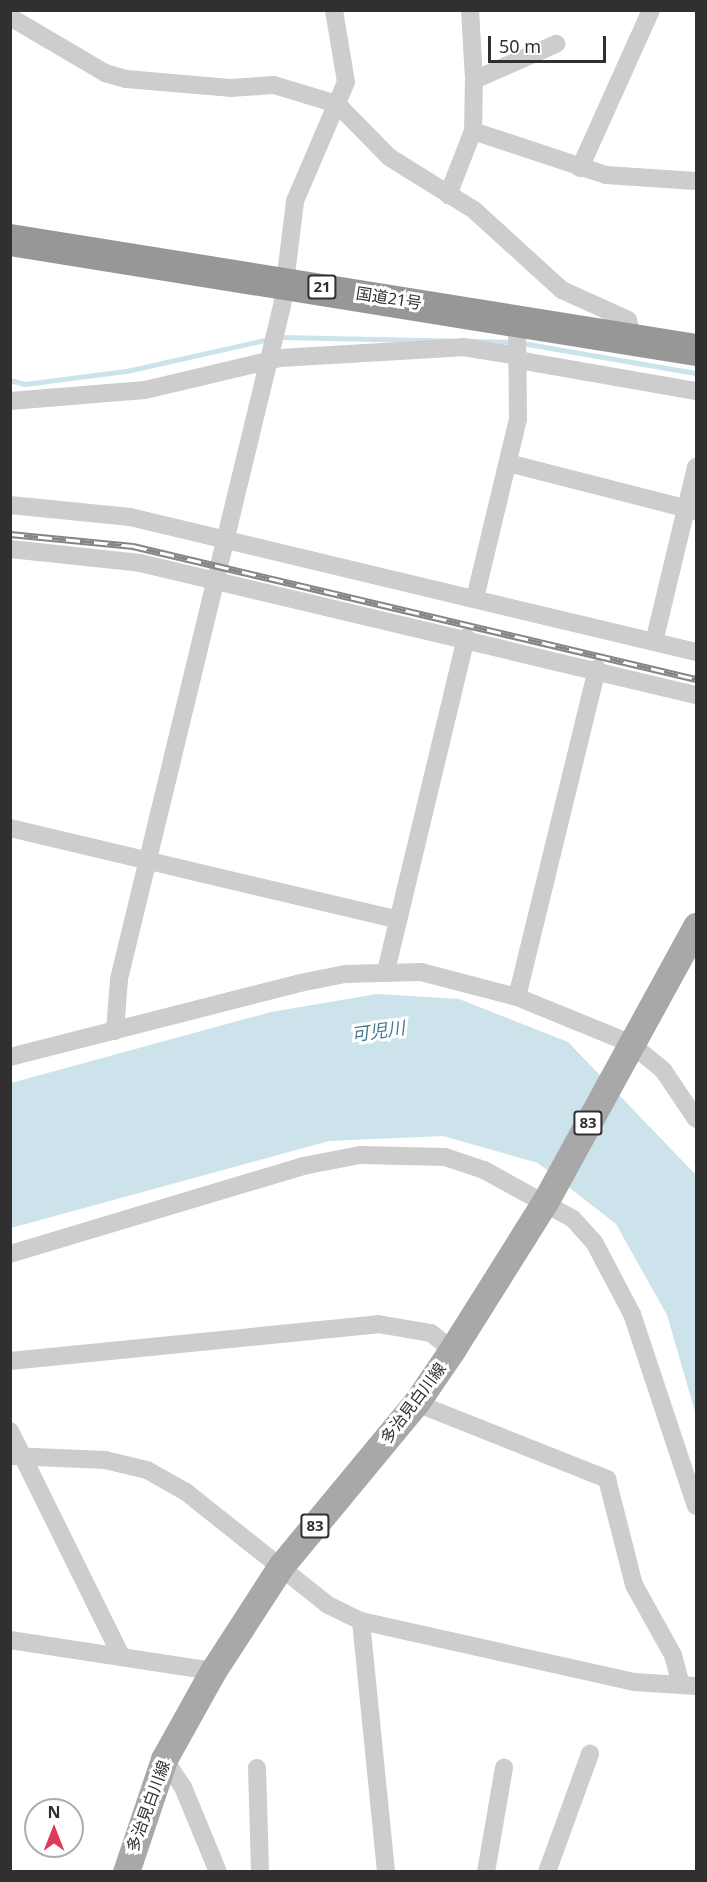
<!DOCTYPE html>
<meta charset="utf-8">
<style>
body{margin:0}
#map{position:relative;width:707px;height:1882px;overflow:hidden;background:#fff;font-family:"Noto Sans","Noto Sans JP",sans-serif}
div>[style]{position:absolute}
.water>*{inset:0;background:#cce3eb}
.stream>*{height:4.5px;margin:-2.25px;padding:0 2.25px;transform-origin:2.25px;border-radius:2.25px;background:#cce3eb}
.street>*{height:18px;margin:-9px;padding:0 9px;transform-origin:9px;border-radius:9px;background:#cdcdcd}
.primary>*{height:27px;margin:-13.5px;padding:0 13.5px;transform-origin:13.5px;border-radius:13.5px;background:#a8a8a8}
.highway>*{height:32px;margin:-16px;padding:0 16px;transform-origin:16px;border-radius:16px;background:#979797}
.rail>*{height:7px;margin-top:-3.5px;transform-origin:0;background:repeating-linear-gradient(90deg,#fff 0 14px,#858585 0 28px);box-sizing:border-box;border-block:2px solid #858585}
span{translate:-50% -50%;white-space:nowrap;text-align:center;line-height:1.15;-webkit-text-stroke:6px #fff;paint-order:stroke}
.shield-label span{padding:2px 4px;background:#fff;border:2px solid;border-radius:4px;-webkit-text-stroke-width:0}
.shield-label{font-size:15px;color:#303030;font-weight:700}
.street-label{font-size:16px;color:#303030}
.water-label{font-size:18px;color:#417a90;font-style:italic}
.frame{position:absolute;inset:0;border:12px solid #303030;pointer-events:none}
.north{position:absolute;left:24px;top:1798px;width:60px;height:60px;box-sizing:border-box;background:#fff;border:2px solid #acacac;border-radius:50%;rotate:0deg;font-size:16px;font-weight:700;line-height:24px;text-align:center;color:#303030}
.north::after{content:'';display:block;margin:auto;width:21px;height:27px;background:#de3b59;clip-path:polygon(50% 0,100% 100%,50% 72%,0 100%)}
.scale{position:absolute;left:488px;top:36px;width:118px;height:27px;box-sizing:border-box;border:3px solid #303030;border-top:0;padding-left:8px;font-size:18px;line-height:21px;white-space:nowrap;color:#303030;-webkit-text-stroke:4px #fff;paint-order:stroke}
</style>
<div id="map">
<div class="water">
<i style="clip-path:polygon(377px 994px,459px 999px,568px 1042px,696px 1175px,696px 1415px,667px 1315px,616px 1224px,538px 1163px,443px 1136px,329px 1141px,11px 1228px,11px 1083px,271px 1012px)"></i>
</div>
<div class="stream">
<i style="left:280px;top:337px;width:234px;rotate:1.2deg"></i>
<i style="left:522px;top:343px;width:177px;rotate:9.8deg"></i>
<i style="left:10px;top:380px;width:16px;rotate:15deg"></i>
<i style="left:25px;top:384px;width:103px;rotate:-7.3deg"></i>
<i style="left:127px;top:371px;width:146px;rotate:-12.7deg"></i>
</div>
<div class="street">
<i style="left:470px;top:10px;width:70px;rotate:86.7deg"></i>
<i style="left:10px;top:17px;width:110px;rotate:30.5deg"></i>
<i style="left:105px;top:73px;width:22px;rotate:16deg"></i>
<i style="left:126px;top:79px;width:104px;rotate:4.9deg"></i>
<i style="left:230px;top:88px;width:44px;rotate:-3.9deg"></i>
<i style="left:274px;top:85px;width:66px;rotate:16.8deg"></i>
<i style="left:337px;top:104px;width:74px;rotate:45.5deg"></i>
<i style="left:389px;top:157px;width:100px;rotate:31.9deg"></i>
<i style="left:474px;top:210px;width:119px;rotate:42.3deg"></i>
<i style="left:562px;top:290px;width:72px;rotate:24.4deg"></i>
<i style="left:628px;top:320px;width:20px;rotate:75deg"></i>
<i style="left:473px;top:131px;width:140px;rotate:18.3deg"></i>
<i style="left:606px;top:175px;width:90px;rotate:3.8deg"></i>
<i style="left:580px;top:168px;width:173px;rotate:-65.8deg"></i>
<i style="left:448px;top:195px;width:69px;rotate:-68.7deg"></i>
<i style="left:473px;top:131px;width:51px;rotate:-88.9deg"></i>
<i style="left:474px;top:80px;width:90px;rotate:-23.7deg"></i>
<i style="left:518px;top:360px;width:181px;rotate:9.9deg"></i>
<i style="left:10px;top:401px;width:135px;rotate:-4.7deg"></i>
<i style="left:145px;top:390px;width:139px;rotate:-13.3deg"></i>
<i style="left:280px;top:358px;width:183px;rotate:-3.4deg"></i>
<i style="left:463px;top:347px;width:56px;rotate:9.3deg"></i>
<i style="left:508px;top:463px;width:194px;rotate:14.3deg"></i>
<i style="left:10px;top:505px;width:121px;rotate:5.7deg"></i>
<i style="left:130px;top:517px;width:582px;rotate:13.42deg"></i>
<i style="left:10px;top:549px;width:131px;rotate:6.1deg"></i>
<i style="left:140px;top:563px;width:571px;rotate:13.36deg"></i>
<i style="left:475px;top:598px;width:184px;rotate:-76.5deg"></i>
<i style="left:518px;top:419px;width:100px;rotate:-90.6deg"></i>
<i style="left:654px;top:642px;width:180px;rotate:-76.5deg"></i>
<i style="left:10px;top:828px;width:399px;rotate:13.3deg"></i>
<i style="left:386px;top:971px;width:343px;rotate:-76.5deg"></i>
<i style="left:517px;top:997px;width:338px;rotate:-76.3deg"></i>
<i style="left:115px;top:1031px;width:52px;rotate:-85.6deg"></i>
<i style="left:119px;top:979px;width:692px;rotate:-76.39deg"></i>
<i style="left:282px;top:306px;width:106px;rotate:-82.9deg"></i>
<i style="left:295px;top:201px;width:129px;rotate:-66.8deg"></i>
<i style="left:346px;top:82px;width:73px;rotate:-99.5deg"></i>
<i style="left:10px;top:1057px;width:299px;rotate:-14.3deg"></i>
<i style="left:300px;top:983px;width:46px;rotate:-11.3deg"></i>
<i style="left:345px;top:974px;width:76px;rotate:-1.5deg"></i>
<i style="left:421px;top:972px;width:99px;rotate:14.6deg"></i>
<i style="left:517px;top:997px;width:122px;rotate:22.2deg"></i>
<i style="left:630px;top:1043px;width:43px;rotate:39.3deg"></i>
<i style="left:663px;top:1070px;width:59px;rotate:56deg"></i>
<i style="left:10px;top:1254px;width:306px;rotate:-16.7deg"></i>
<i style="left:303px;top:1166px;width:58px;rotate:-10.9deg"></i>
<i style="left:360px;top:1155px;width:85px;rotate:1.3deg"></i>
<i style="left:445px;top:1157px;width:41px;rotate:18.4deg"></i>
<i style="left:484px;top:1170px;width:102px;rotate:28.8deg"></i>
<i style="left:573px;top:1219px;width:31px;rotate:48deg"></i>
<i style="left:594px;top:1242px;width:81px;rotate:62.2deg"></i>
<i style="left:632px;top:1314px;width:202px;rotate:71.6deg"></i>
<i style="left:10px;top:1361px;width:370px;rotate:-5.7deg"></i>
<i style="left:378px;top:1324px;width:54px;rotate:9.6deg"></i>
<i style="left:431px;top:1333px;width:27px;rotate:39deg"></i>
<i style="left:416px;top:1403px;width:206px;rotate:21.7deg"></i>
<i style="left:607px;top:1479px;width:109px;rotate:75.7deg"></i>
<i style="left:634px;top:1585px;width:80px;rotate:60.9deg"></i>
<i style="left:673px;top:1655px;width:31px;rotate:75deg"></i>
<i style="left:10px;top:1431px;width:249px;rotate:63.7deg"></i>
<i style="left:10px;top:1456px;width:95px;rotate:2.4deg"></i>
<i style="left:105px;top:1460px;width:43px;rotate:13.4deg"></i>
<i style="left:147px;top:1470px;width:45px;rotate:29.4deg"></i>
<i style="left:186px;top:1492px;width:181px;rotate:38.5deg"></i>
<i style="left:328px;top:1605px;width:37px;rotate:26deg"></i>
<i style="left:361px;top:1621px;width:280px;rotate:12.6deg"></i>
<i style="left:634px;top:1682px;width:62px;rotate:3.7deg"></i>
<i style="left:361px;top:1621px;width:252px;rotate:84.3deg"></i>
<i style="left:10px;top:1640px;width:205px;rotate:8.7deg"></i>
<i style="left:164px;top:1759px;width:34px;rotate:56deg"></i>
<i style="left:183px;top:1787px;width:92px;rotate:67.6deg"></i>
<i style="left:257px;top:1768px;width:104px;rotate:88.3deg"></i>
<i style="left:486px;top:1872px;width:106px;rotate:-80.2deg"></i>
<i style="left:547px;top:1872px;width:126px;rotate:-70deg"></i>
</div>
<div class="primary">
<i style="left:126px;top:1872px;width:119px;rotate:-71.4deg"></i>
<i style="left:164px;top:1759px;width:101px;rotate:-60.9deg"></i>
<i style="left:213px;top:1671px;width:125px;rotate:-57.1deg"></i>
<i style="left:281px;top:1566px;width:212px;rotate:-50.4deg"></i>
<i style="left:416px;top:1403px;width:64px;rotate:-55.8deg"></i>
<i style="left:452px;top:1350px;width:175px;rotate:-57.9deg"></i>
<i style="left:545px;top:1202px;width:315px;rotate:-61.3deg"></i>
</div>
<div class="highway">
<i style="left:10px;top:240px;width:695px;rotate:9.11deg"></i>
</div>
<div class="rail">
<i style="left:10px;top:534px;width:124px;rotate:5.6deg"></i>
<i style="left:133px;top:546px;width:578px;rotate:13.29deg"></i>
</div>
<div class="shield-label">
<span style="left:322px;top:287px">21</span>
<span style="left:588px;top:1123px">83</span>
<span style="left:315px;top:1526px">83</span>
</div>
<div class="street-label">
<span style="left:389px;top:298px;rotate:9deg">国道21号</span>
<span style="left:413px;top:1403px;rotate:-53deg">多治見白川線</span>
<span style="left:148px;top:1806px;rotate:-70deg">多治見白川線</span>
</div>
<div class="water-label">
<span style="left:378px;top:1031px;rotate:-8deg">可児川</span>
</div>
<div class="frame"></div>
<div class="north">N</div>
<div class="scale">50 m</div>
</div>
